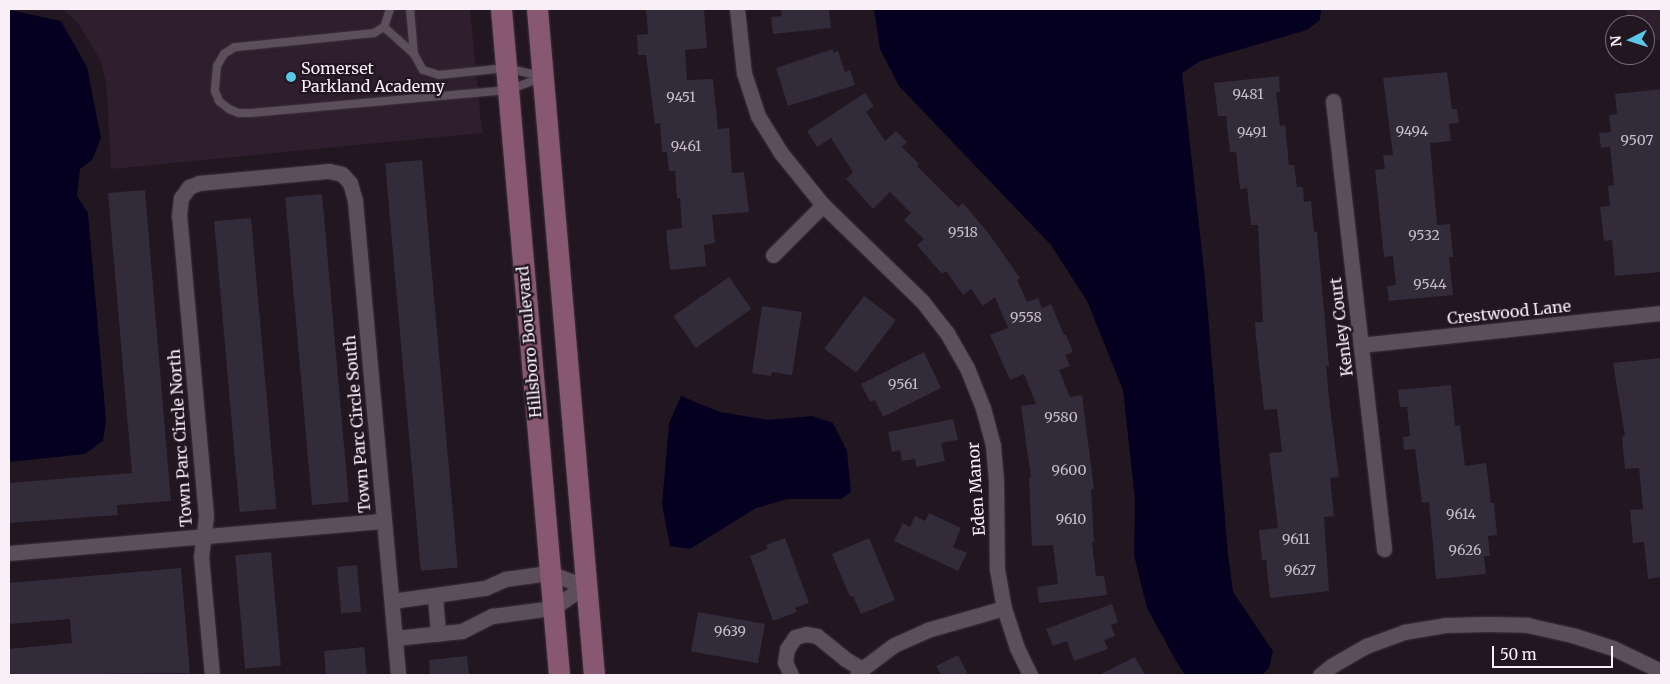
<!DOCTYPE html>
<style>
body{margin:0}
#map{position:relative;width:1670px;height:684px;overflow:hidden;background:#221621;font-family:Merriweather,serif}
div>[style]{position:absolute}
.built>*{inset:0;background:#2f1e2e}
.water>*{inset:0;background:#050020}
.building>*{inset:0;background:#322b3a;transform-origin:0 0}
.roads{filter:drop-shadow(0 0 1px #3a3239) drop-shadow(0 0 1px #3a3239)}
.lane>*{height:8px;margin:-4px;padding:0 4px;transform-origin:4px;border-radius:4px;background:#5d4e5b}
.street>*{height:15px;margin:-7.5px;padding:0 7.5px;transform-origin:7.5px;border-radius:7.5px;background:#5d4e5b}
.secondary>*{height:21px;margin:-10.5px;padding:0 10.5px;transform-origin:10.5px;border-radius:10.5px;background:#885772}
.dots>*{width:14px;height:14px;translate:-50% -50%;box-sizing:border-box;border:2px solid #221621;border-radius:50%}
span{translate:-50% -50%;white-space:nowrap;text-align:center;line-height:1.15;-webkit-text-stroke:4.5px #221621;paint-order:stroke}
.number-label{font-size:14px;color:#c6bec8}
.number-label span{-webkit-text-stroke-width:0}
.poi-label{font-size:16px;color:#f8eff7}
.left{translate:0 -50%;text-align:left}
.street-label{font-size:16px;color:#f8eff7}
.frame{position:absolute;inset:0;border:10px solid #f8eff7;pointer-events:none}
.north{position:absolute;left:1605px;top:15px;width:50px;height:50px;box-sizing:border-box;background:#221621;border:1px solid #786d77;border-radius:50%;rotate:265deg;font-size:14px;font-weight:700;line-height:20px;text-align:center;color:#f8eff7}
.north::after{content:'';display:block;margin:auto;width:18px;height:22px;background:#58c8e4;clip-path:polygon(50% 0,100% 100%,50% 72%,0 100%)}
.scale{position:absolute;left:1492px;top:646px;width:121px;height:22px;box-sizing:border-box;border:2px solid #f8eff7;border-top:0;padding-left:6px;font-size:15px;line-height:18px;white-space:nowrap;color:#f8eff7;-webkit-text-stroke:4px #221621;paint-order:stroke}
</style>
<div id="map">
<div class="built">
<i style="clip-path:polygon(62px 9px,470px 9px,482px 133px,111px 169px,107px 91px,102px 63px,78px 23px)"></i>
<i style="clip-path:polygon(1626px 9px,1661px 9px,1661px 39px,1645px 41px,1645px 25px,1628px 25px)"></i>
</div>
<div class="water">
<i style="clip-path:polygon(874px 9px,1321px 9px,1320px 20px,1307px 30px,1200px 61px,1182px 73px,1205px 279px,1228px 554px,1233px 592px,1273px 651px,1269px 668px,1262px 675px,1185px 675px,1175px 659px,1147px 608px,1134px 555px,1135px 499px,1123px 390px,1087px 301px,1051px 245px,899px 86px,880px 49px)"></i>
<i style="clip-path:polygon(9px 10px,61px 21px,87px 67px,101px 138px,92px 160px,80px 169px,77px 196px,88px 213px,106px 420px,103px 441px,85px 454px,9px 462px)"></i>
<i style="clip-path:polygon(681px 396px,720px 412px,768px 420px,812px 416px,833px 423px,847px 451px,851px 492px,841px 499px,788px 499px,756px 508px,690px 549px,670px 546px,662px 505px,669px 423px)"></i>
</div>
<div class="building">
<i style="clip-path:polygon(646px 9px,704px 9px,707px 48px,685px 50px,687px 80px,713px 79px,718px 129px,729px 128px,732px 173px,744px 172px,749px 212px,712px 215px,715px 243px,704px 245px,706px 266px,670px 270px,666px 230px,682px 228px,680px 198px,677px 198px,675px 171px,669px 171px,667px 152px,662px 152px,660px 123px,655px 124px,646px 55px,638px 55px,637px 35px,648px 34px)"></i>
<i style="clip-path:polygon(781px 9px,829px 9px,831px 28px,773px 34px,771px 17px,782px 16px)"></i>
<i style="clip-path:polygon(833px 49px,833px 53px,838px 51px,845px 72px,850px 70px,855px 85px,788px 106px,776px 68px)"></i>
<i style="clip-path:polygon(1447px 72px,1452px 109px,1457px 109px,1459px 123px,1449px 124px,1451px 141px,1430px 143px,1437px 225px,1450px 224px,1453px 257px,1449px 257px,1453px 295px,1389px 301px,1387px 286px,1396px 285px,1393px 256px,1384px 257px,1375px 170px,1385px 169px,1383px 155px,1393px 155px,1383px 78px)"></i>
<i style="clip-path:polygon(1279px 76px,1280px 92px,1276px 92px,1280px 126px,1285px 125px,1289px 165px,1294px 165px,1297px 187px,1303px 187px,1304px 202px,1311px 201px,1314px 232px,1317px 232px,1329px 366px,1326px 366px,1330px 408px,1339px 477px,1330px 478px,1334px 516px,1324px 517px,1329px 591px,1270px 598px,1266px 560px,1262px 560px,1259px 530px,1278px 528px,1269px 453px,1282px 452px,1277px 409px,1264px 410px,1256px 337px,1255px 322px,1263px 322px,1258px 225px,1251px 225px,1247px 188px,1240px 189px,1236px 152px,1230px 152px,1226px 116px,1218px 116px,1214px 83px)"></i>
<i style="clip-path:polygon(1661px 89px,1661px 272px,1615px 276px,1612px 240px,1604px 241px,1600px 207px,1610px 206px,1608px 186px,1614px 185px,1611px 155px,1610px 147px,1601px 148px,1599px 133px,1611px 132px,1609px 115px,1617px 114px,1615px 94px)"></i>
<i style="clip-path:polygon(865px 93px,874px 106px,866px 112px,885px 141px,896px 131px,907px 142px,902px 147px,919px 164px,917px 166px,958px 207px,963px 203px,989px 234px,1020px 278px,1017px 280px,1027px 302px,1038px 298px,1042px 308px,1051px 304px,1064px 335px,1066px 335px,1073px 352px,1065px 355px,1070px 366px,1059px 370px,1070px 397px,1082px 395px,1094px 489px,1091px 489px,1094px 542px,1092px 543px,1096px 576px,1104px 576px,1107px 595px,1039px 603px,1037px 587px,1058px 584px,1053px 545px,1032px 546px,1029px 478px,1031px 478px,1021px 406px,1036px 404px,1024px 374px,1010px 380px,990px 335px,1008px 328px,995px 297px,983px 306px,971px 289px,963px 295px,946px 271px,942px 274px,917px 245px,924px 239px,904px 220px,911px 213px,890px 192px,873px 209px,846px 179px,853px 172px,831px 138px,817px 147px,807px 131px)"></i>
<i style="left:422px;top:160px;width:409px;height:37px;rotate:85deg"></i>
<i style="clip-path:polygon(145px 190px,171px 501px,117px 505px,118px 515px,9px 523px,9px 483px,132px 473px,108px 193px)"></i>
<i style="left:322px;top:194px;width:309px;height:37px;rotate:85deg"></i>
<i style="left:251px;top:218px;width:292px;height:37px;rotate:85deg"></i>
<i style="left:729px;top:277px;width:39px;height:68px;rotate:55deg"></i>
<i style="left:864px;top:296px;width:40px;height:66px;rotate:37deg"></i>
<i style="clip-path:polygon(762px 306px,802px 312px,792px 375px,772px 372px,771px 376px,752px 373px)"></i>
<i style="clip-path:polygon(924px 352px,941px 388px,883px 417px,875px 400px,870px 402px,861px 384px)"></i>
<i style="clip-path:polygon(1661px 358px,1661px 577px,1648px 579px,1644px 542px,1633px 543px,1630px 510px,1643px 509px,1639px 468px,1625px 469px,1622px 437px,1625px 436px,1613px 363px)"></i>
<i style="clip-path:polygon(1451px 385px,1455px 426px,1460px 425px,1465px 466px,1486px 463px,1491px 503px,1494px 503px,1497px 535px,1488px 536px,1490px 556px,1484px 556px,1486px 574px,1436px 579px,1429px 502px,1422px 503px,1415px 449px,1404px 450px,1403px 437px,1410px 436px,1407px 407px,1400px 407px,1398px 390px)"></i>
<i style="clip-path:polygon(953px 419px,958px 440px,941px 443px,945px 461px,916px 467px,915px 459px,902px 461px,900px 450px,892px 452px,888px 432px)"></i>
<i style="clip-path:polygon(929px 513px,961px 528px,953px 547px,967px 553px,958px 571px,894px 541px,903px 523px,910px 527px,915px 516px,925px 521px)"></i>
<i style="clip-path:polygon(785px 538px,809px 603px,795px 608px,797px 612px,773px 621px,750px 556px,768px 549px,766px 545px)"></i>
<i style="clip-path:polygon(869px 538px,895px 600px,861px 614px,853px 596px,850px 597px,832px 554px)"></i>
<i style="left:271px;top:552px;width:114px;height:36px;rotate:85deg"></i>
<i style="left:357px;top:565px;width:47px;height:20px;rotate:85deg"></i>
<i style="clip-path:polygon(181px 568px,190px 673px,9px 675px,9px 649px,72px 643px,70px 619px,9px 624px,9px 583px)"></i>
<i style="clip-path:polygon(1112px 604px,1118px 622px,1111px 625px,1115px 636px,1104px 640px,1108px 649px,1074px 661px,1067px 641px,1053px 646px,1046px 629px)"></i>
<i style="left:698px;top:612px;width:68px;height:40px;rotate:10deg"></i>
<i style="clip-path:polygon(364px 647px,367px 675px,326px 675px,324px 651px)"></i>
<i style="clip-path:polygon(958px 655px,968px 675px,941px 675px,936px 666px)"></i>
<i style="clip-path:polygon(467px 656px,469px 675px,430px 675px,429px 660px)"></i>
<i style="clip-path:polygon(1135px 657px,1145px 675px,1099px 675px)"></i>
</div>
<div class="roads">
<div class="lane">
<i style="left:390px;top:9px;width:19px;rotate:108deg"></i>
<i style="left:384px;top:27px;width:12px;rotate:149deg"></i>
<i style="left:374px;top:33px;width:140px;rotate:174.2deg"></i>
<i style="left:235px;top:47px;width:13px;rotate:148deg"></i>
<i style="left:224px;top:54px;width:14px;rotate:120deg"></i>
<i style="left:217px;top:66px;width:25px;rotate:95deg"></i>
<i style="left:215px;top:91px;width:11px;rotate:68deg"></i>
<i style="left:219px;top:101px;width:13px;rotate:39deg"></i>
<i style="left:229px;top:109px;width:11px;rotate:22deg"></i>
<i style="left:239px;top:113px;width:12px"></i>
<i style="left:251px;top:113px;width:258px;rotate:-5.1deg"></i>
<i style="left:508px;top:90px;width:35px;rotate:-20deg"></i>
<i style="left:410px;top:9px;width:45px;rotate:84.9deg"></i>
<i style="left:414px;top:54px;width:18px;rotate:61deg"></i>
<i style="left:423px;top:70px;width:17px;rotate:17deg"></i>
<i style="left:439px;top:75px;width:67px;rotate:-6deg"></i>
<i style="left:506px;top:68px;width:36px;rotate:13deg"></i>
<i style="left:384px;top:27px;width:40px;rotate:42deg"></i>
</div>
<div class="street">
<i style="left:737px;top:9px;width:64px;rotate:83.8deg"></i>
<i style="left:744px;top:73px;width:45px;rotate:72deg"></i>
<i style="left:758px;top:116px;width:44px;rotate:58.1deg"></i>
<i style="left:781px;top:153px;width:67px;rotate:51.1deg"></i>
<i style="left:823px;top:205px;width:138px;rotate:44.1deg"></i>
<i style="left:922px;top:301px;width:41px;rotate:52deg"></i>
<i style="left:947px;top:333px;width:40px;rotate:60.3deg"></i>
<i style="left:967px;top:368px;width:43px;rotate:68.2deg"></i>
<i style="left:983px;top:408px;width:39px;rotate:75deg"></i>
<i style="left:993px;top:446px;width:34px;rotate:85deg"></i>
<i style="left:996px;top:480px;width:89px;rotate:89.4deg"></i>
<i style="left:997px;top:569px;width:40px;rotate:80deg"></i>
<i style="left:1004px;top:608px;width:42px;rotate:72deg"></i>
<i style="left:1017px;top:648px;width:30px;rotate:64deg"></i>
<i style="left:1333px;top:101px;width:451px;rotate:83.5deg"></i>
<i style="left:773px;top:255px;width:71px;rotate:-45deg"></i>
<i style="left:1361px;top:345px;width:302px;rotate:-6.1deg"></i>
<i style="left:9px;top:553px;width:375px;rotate:-4.9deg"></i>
<i style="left:435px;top:597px;width:37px;rotate:85deg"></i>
<i style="left:392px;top:601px;width:94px;rotate:-8deg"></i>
<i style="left:485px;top:588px;width:22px;rotate:-24deg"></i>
<i style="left:505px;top:579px;width:44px;rotate:-7.8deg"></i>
<i style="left:549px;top:573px;width:38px;rotate:20deg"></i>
<i style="left:395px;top:638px;width:67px;rotate:-6deg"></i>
<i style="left:462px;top:631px;width:34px;rotate:-27deg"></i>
<i style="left:492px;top:616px;width:62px;rotate:-7.5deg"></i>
<i style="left:553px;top:608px;width:39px;rotate:-35deg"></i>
<i style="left:212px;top:675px;width:119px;rotate:-95.3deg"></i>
<i style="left:201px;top:557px;width:41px;rotate:-83deg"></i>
<i style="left:206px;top:516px;width:301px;rotate:-95.1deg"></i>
<i style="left:179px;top:216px;width:18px;rotate:-84deg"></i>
<i style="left:181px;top:198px;width:14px;rotate:-54deg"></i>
<i style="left:189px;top:187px;width:11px;rotate:-22deg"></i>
<i style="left:199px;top:183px;width:131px;rotate:-5.3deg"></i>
<i style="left:329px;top:171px;width:13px;rotate:13deg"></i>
<i style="left:342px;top:174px;width:12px;rotate:48deg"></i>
<i style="left:350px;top:183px;width:19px;rotate:74deg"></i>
<i style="left:355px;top:201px;width:476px;rotate:84.8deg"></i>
<i style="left:791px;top:675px;width:14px;rotate:-115deg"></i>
<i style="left:785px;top:662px;width:13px;rotate:-81deg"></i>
<i style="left:787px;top:649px;width:14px;rotate:-56deg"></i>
<i style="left:795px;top:637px;width:11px;rotate:-15deg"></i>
<i style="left:806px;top:634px;width:11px;rotate:10deg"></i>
<i style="left:817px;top:636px;width:36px;rotate:39deg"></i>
<i style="left:845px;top:659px;width:20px;rotate:30deg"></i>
<i style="left:857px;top:675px;width:8px;rotate:-50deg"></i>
<i style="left:862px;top:669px;width:40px;rotate:-37deg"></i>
<i style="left:894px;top:645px;width:36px;rotate:-24deg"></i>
<i style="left:927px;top:630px;width:80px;rotate:-15.9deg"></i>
<i style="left:1320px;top:675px;width:16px;rotate:-38deg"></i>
<i style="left:1333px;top:665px;width:38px;rotate:-30deg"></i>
<i style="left:1366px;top:646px;width:40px;rotate:-20.2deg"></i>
<i style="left:1404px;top:632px;width:43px;rotate:-9.5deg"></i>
<i style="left:1446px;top:625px;width:42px;rotate:-1.4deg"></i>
<i style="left:1488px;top:624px;width:39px;rotate:1deg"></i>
<i style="left:1527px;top:625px;width:46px;rotate:12.5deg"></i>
<i style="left:1572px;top:635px;width:43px;rotate:17.6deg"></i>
<i style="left:1613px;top:648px;width:53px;rotate:25.6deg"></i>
</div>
<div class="secondary">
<i style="left:501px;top:9px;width:669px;rotate:85.02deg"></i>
<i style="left:537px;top:9px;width:668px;rotate:85.11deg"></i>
</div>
</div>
<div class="dots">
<i style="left:291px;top:77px;background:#58c8e4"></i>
</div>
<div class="number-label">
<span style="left:1248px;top:94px">9481</span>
<span style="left:681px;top:97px">9451</span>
<span style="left:1412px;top:131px">9494</span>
<span style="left:1252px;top:132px">9491</span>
<span style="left:1637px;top:140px">9507</span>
<span style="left:686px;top:146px">9461</span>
<span style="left:963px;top:232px">9518</span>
<span style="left:1424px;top:235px">9532</span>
<span style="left:1430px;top:284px">9544</span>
<span style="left:1026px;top:317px">9558</span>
<span style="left:903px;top:384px">9561</span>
<span style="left:1061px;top:417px">9580</span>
<span style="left:1069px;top:470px">9600</span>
<span style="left:1461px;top:514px">9614</span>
<span style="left:1071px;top:519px">9610</span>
<span style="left:1296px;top:539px">9611</span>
<span style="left:1465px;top:550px">9626</span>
<span style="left:1300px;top:570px">9627</span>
<span style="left:730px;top:631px">9639</span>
</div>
<div class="poi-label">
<span class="left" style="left:301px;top:77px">Somerset<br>Parkland Academy</span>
</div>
<div class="street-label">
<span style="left:1509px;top:312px;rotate:-6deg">Crestwood Lane</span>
<span style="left:1341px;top:327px;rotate:-97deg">Kenley Court</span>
<span style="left:529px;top:342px;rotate:-95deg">Hillsboro Boulevard</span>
<span style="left:357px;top:424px;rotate:-95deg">Town Parc Circle South</span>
<span style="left:180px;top:438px;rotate:-94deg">Town Parc Circle North</span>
<span style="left:976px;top:489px;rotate:-94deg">Eden Manor</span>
</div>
<div class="frame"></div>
<div class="north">N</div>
<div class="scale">50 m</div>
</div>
